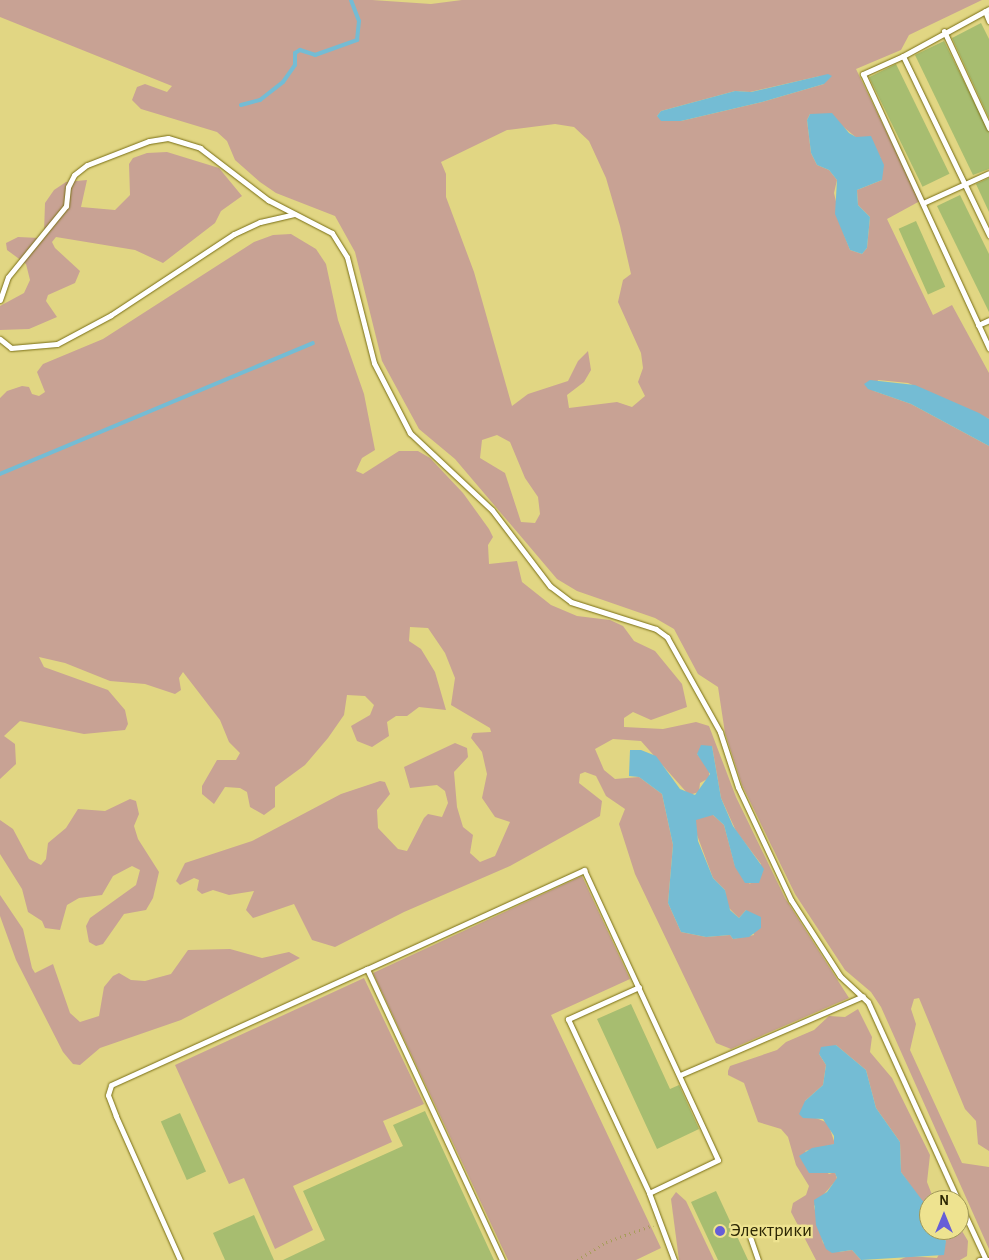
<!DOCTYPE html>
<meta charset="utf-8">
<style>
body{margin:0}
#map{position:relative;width:989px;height:1260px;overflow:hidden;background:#e1d683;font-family:"Alegreya Sans",sans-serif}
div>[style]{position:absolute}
.green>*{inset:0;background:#c8a294}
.water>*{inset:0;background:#74bcd4}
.stream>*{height:4px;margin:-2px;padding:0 2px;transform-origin:2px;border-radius:2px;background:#74bcd4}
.building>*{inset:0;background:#a7bd70;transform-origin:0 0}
.path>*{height:2.5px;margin-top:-1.25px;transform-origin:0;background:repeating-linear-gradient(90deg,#a79d5a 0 1px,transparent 0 5px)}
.roads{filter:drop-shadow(0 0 1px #796e14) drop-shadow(0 0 1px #796e14)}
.service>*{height:5px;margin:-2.5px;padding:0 2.5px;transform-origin:2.5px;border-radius:2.5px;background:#fff}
.dots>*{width:14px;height:14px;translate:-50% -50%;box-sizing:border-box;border:2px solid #eee390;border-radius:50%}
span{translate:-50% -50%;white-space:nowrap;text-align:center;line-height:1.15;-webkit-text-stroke:4.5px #eee390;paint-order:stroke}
.poi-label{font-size:19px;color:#2c2704}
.left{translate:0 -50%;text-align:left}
.north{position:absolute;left:919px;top:1190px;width:50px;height:50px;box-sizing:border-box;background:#eee390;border:1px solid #a09858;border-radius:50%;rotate:0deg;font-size:14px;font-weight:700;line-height:20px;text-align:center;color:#2c2704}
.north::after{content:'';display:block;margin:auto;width:18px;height:22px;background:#665ed7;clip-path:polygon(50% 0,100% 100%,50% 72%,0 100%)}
</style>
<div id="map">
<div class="green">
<i style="clip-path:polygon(evenodd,0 0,372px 0,431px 4px,462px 0,982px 0,909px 35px,901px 50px,856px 69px,920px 201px,887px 219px,933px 315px,952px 305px,989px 373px,989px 419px,908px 383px,878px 380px,874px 391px,911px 404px,989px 446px,989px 1151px,978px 1144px,976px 1121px,965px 1109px,919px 998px,914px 999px,911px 1009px,916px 1024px,910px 1050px,962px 1163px,989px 1167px,989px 1249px,881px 1007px,871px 992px,845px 970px,795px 894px,742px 785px,725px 733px,718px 687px,698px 674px,674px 629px,655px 618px,577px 591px,557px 579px,455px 459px,419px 429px,382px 361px,355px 252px,335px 216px,276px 193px,260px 182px,235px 160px,227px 141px,217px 132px,141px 109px,132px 100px,137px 87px,145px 84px,167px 92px,172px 86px,0 17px,0 0,820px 76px,824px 84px,762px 102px,681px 121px,668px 121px,657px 116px,661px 111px,735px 91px,750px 92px,820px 76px,0 0,810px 114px,835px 120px,881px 158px,882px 180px,857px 190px,858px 205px,870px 217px,867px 248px,862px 254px,850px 250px,843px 232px,834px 193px,837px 180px,829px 170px,817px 165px,811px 153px,807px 120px,810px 114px,0 0,555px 124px,574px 127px,589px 141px,606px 178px,620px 226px,631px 274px,623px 280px,618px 302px,641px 353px,643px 368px,638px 382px,645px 396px,632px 407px,617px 402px,569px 408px,567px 395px,584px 382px,591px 370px,588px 351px,578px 361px,568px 381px,528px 394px,512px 406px,474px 272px,446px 197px,446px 174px,441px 162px,507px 130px,555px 124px,0 0,497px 435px,510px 442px,525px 478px,538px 497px,540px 514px,535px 523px,521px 522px,505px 473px,480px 458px,482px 440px,497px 435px)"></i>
<i style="clip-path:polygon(167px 152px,219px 168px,242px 196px,221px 211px,215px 223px,163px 263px,135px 250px,56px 237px,52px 242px,55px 248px,80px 271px,75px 283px,48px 295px,46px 301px,57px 317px,29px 329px,0 330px,0 306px,24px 293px,30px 280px,26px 264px,7px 250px,6px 243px,18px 237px,39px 238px,44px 233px,45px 203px,54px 190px,66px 182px,87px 180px,81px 207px,115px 210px,130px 195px,129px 164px,133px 158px,147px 153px)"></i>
<i style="clip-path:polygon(evenodd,291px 234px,316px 249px,326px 264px,338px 320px,364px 394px,375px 450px,362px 458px,356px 471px,363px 474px,399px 451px,418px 451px,430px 458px,463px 493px,489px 529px,493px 537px,488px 545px,489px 564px,517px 561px,522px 582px,551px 605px,577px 616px,610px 620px,623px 626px,634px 641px,655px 651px,682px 684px,687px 707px,651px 720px,633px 712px,624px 718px,624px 727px,663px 729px,696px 722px,709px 726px,736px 797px,785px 898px,849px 998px,731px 1049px,716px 1043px,635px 874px,619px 824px,625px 809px,606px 796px,596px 776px,585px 772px,580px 774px,579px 783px,602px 801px,600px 816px,510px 866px,404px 912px,335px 947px,312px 940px,294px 904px,253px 918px,246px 910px,254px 891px,229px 895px,213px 890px,202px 894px,197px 890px,199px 880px,194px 878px,180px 885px,176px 881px,185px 863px,252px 841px,341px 794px,380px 781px,385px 782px,390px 794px,377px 810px,378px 828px,398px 849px,407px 851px,424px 818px,428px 814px,442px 817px,448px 803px,445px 791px,437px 785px,410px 788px,404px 767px,455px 743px,467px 748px,468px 757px,454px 772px,457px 807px,463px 827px,473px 835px,470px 853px,480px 862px,495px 856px,510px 822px,495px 817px,482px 798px,487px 774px,482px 752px,471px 738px,473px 733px,491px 732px,490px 728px,451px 705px,455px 678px,445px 653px,428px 628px,410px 627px,409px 641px,421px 649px,435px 672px,446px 710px,419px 707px,407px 716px,396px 716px,387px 722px,389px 736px,372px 747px,357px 741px,351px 726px,370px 715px,374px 705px,365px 696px,347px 695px,344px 715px,328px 738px,305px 765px,275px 787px,275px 807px,264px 815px,250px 807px,247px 792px,240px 788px,225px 787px,214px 804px,202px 794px,202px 786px,217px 760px,236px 760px,240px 753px,229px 742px,220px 720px,183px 672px,179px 678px,181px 690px,175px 694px,145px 684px,110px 681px,65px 663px,39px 657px,44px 667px,108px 690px,125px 710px,128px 724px,125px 730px,84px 734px,20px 721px,4px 736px,15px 744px,16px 764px,0 779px,0 398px,7px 391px,22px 386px,29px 387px,32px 394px,39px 396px,45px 392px,37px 372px,43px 364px,103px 339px,254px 242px,273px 235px,291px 234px,613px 739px,641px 741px,689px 795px,699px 792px,700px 783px,709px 778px,709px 769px,697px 754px,712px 746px,721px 798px,736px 831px,761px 864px,750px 884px,735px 866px,724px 825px,713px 815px,703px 814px,695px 820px,697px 835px,713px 878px,725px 890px,727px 906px,739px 918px,746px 910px,754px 935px,733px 939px,730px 935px,706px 937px,681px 932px,668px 903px,673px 845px,662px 794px,639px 777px,615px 779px,604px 770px,595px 749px,613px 739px)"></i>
<i style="clip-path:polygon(130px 799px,136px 801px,139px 814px,134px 826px,138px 839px,159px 872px,153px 898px,146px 910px,124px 914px,103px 944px,96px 946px,89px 942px,86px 926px,90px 918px,136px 885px,140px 870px,132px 866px,113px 876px,102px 895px,79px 898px,67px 905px,60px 930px,45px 928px,42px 921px,28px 912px,22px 889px,0 854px,0 820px,13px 829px,29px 859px,41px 865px,46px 859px,48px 843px,66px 828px,78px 809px,105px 811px)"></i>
<i style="clip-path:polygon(582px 876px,630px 979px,551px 1015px,661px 1248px,636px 1260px,508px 1260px,373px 973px)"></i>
<i style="clip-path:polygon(0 895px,23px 929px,32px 968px,35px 973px,53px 964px,70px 1013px,80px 1022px,99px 1016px,104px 987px,113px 976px,119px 973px,131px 980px,145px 981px,171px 974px,188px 950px,230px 949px,262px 958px,289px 952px,300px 958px,181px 1020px,100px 1048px,80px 1065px,73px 1064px,63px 1052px,16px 960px,0 916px)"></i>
<i style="clip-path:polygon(364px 978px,424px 1104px,383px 1121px,392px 1142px,293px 1186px,313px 1230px,275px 1249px,244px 1178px,229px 1184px,175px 1065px)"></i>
<i style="clip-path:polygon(858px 1009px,872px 1037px,870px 1052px,892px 1078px,930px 1155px,927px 1182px,934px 1200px,929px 1200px,929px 1212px,901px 1172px,900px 1142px,876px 1108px,866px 1070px,836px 1045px,819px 1054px,826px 1065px,823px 1085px,805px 1101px,816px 1118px,828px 1123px,835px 1144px,805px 1151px,829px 1174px,835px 1172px,837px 1179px,814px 1206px,823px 1243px,839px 1252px,852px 1250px,861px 1260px,816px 1260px,791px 1212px,793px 1203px,806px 1195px,809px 1186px,796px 1165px,788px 1137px,781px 1129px,758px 1122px,744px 1083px,728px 1075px,728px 1071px,730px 1066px,777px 1050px,786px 1042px,814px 1030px,829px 1016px,845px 1017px)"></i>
<i style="clip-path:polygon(676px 1192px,686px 1201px,714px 1260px,679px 1260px,671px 1199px)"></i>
<i style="clip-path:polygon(959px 1226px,968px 1241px,967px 1256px,960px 1260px,899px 1260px,908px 1256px,937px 1258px,946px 1241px,938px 1230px,959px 1230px)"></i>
</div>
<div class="water">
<i style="clip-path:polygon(828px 74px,832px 76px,824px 84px,762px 102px,681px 121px,661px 121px,657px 116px,661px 111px,735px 91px,751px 92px)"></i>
<i style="clip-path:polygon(832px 113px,849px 133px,856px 137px,871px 136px,884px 165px,882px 180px,857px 190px,858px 205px,870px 217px,867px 248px,862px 254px,850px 250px,835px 214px,837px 180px,829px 170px,817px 165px,811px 153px,807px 120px,810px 114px)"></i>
<i style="clip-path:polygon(870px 380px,915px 385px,979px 413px,989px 419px,989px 446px,911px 404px,868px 389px,864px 384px)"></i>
<i style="clip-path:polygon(701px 745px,712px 746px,721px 798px,733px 826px,764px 869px,759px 883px,745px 883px,735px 867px,724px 825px,713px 815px,696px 820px,698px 841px,713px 878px,725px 890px,730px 910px,739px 918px,746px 910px,761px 917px,761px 928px,749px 937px,733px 939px,730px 935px,706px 937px,681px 932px,668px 903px,673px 845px,662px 794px,639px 777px,629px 776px,630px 750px,641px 750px,656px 756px,680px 789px,695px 795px,710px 774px,697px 754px)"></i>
<i style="clip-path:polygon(836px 1045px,866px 1070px,876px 1108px,900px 1142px,901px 1172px,925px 1204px,929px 1230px,938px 1230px,946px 1241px,944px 1255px,861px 1260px,852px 1250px,832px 1253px,826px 1249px,816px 1225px,814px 1200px,827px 1192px,837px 1178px,835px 1173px,809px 1173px,799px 1156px,812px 1148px,834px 1144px,834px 1136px,823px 1119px,803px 1118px,799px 1114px,805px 1101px,823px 1085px,826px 1065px,819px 1054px,821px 1047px)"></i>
</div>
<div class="stream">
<i style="left:241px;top:105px;width:20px;rotate:-15deg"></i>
<i style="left:260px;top:100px;width:29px;rotate:-38deg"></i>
<i style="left:283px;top:82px;width:21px;rotate:-55deg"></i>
<i style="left:295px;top:65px;width:12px;rotate:-90deg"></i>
<i style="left:295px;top:53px;width:6px;rotate:-31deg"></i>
<i style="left:300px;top:50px;width:16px;rotate:18deg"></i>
<i style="left:315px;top:55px;width:45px;rotate:-19.7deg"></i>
<i style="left:357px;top:40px;width:19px;rotate:-84deg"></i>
<i style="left:359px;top:21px;width:22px;rotate:-111deg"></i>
<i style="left:0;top:474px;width:339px;rotate:-22.7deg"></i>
</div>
<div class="building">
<i style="clip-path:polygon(981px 23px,989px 39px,989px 118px,952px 38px)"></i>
<i style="clip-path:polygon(944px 41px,989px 132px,989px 169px,973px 175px,915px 55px)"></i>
<i style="left:896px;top:64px;width:122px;height:30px;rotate:64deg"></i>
<i style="clip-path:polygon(989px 178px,989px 212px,976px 184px)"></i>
<i style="clip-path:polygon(960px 195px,989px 254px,989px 312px,937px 206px)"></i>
<i style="left:916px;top:221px;width:72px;height:19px;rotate:66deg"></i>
<i style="clip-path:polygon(631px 1004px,670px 1089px,679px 1085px,699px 1129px,657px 1149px,597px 1019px)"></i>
<i style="clip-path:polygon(425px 1111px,494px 1260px,283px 1260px,325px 1240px,303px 1191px,403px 1146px,393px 1125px)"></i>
<i style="left:180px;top:1113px;width:64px;height:21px;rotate:66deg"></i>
<i style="clip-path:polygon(716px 1191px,748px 1260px,718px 1260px,691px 1202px)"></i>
<i style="clip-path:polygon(254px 1215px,274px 1260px,225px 1260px,213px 1233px)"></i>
</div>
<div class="path">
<i style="left:577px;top:1260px;width:34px;rotate:-32deg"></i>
<i style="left:606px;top:1242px;width:50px;rotate:-19.9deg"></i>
</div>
<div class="roads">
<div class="service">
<i style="left:989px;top:9px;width:98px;rotate:151.3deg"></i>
<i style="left:903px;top:56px;width:199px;rotate:64.3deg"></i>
<i style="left:985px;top:11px;width:11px;rotate:68deg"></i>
<i style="left:944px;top:31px;width:107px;rotate:65.1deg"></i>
<i style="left:903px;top:56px;width:44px;rotate:155.8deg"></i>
<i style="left:863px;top:74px;width:302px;rotate:65.3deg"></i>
<i style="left:923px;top:203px;width:72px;rotate:-24.4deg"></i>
<i style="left:0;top:300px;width:24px;rotate:-71deg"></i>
<i style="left:8px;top:277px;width:92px;rotate:-50.8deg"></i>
<i style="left:66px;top:206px;width:19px;rotate:-84deg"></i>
<i style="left:68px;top:187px;width:13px;rotate:-63deg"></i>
<i style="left:74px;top:175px;width:16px;rotate:-38deg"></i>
<i style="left:87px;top:165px;width:66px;rotate:-21.2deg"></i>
<i style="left:149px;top:141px;width:19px;rotate:-9deg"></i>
<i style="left:168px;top:138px;width:34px;rotate:17deg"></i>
<i style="left:200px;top:148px;width:86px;rotate:37.4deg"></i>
<i style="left:268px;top:200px;width:72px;rotate:27.3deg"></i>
<i style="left:332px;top:233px;width:28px;rotate:58deg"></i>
<i style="left:347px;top:257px;width:109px;rotate:75.7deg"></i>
<i style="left:374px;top:363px;width:79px;rotate:62.8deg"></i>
<i style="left:410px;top:433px;width:112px;rotate:43.2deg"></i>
<i style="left:492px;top:510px;width:96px;rotate:52.7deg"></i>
<i style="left:550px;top:586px;width:26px;rotate:37deg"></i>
<i style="left:571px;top:602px;width:89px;rotate:17.6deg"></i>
<i style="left:656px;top:629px;width:14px;rotate:36deg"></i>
<i style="left:667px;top:637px;width:109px;rotate:60.8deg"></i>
<i style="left:720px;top:732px;width:58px;rotate:71.9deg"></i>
<i style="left:738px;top:787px;width:125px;rotate:64.9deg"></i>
<i style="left:791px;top:900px;width:90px;rotate:57.2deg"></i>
<i style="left:840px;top:976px;width:38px;rotate:43deg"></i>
<i style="left:868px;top:1002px;width:217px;rotate:65.6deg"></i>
<i style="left:978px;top:325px;width:12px;rotate:-24deg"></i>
<i style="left:0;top:339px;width:14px;rotate:39deg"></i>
<i style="left:11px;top:348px;width:46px;rotate:-5deg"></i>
<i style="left:57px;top:344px;width:61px;rotate:-28.2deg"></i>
<i style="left:111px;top:315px;width:147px;rotate:-33.4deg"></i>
<i style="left:234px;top:234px;width:29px;rotate:-25deg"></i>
<i style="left:260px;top:222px;width:35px;rotate:-13deg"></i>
<i style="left:367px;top:969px;width:239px;rotate:-24.5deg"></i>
<i style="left:584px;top:870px;width:319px;rotate:65.2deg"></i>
<i style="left:718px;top:1160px;width:76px;rotate:154.4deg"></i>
<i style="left:649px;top:1193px;width:72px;rotate:69.5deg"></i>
<i style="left:639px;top:987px;width:78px;rotate:155.7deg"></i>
<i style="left:568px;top:1019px;width:192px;rotate:65deg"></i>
<i style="left:680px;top:1075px;width:199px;rotate:-23.3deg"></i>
<i style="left:959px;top:1202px;width:62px;rotate:65.1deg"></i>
<i style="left:748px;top:1231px;width:31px;rotate:71deg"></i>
<i style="left:180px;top:1260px;width:158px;rotate:-114deg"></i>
<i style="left:116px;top:1116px;width:22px;rotate:-111deg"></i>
<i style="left:108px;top:1095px;width:10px;rotate:-73deg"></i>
<i style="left:111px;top:1085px;width:281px;rotate:-24.4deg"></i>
<i style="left:367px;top:969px;width:321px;rotate:65.1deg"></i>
<i style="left:979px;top:1260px;width:10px"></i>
</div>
</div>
<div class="dots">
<i style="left:720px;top:1231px;background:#665ed7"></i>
</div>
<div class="poi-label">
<span class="left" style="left:730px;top:1231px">Электрики</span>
</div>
<div class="north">N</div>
</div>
